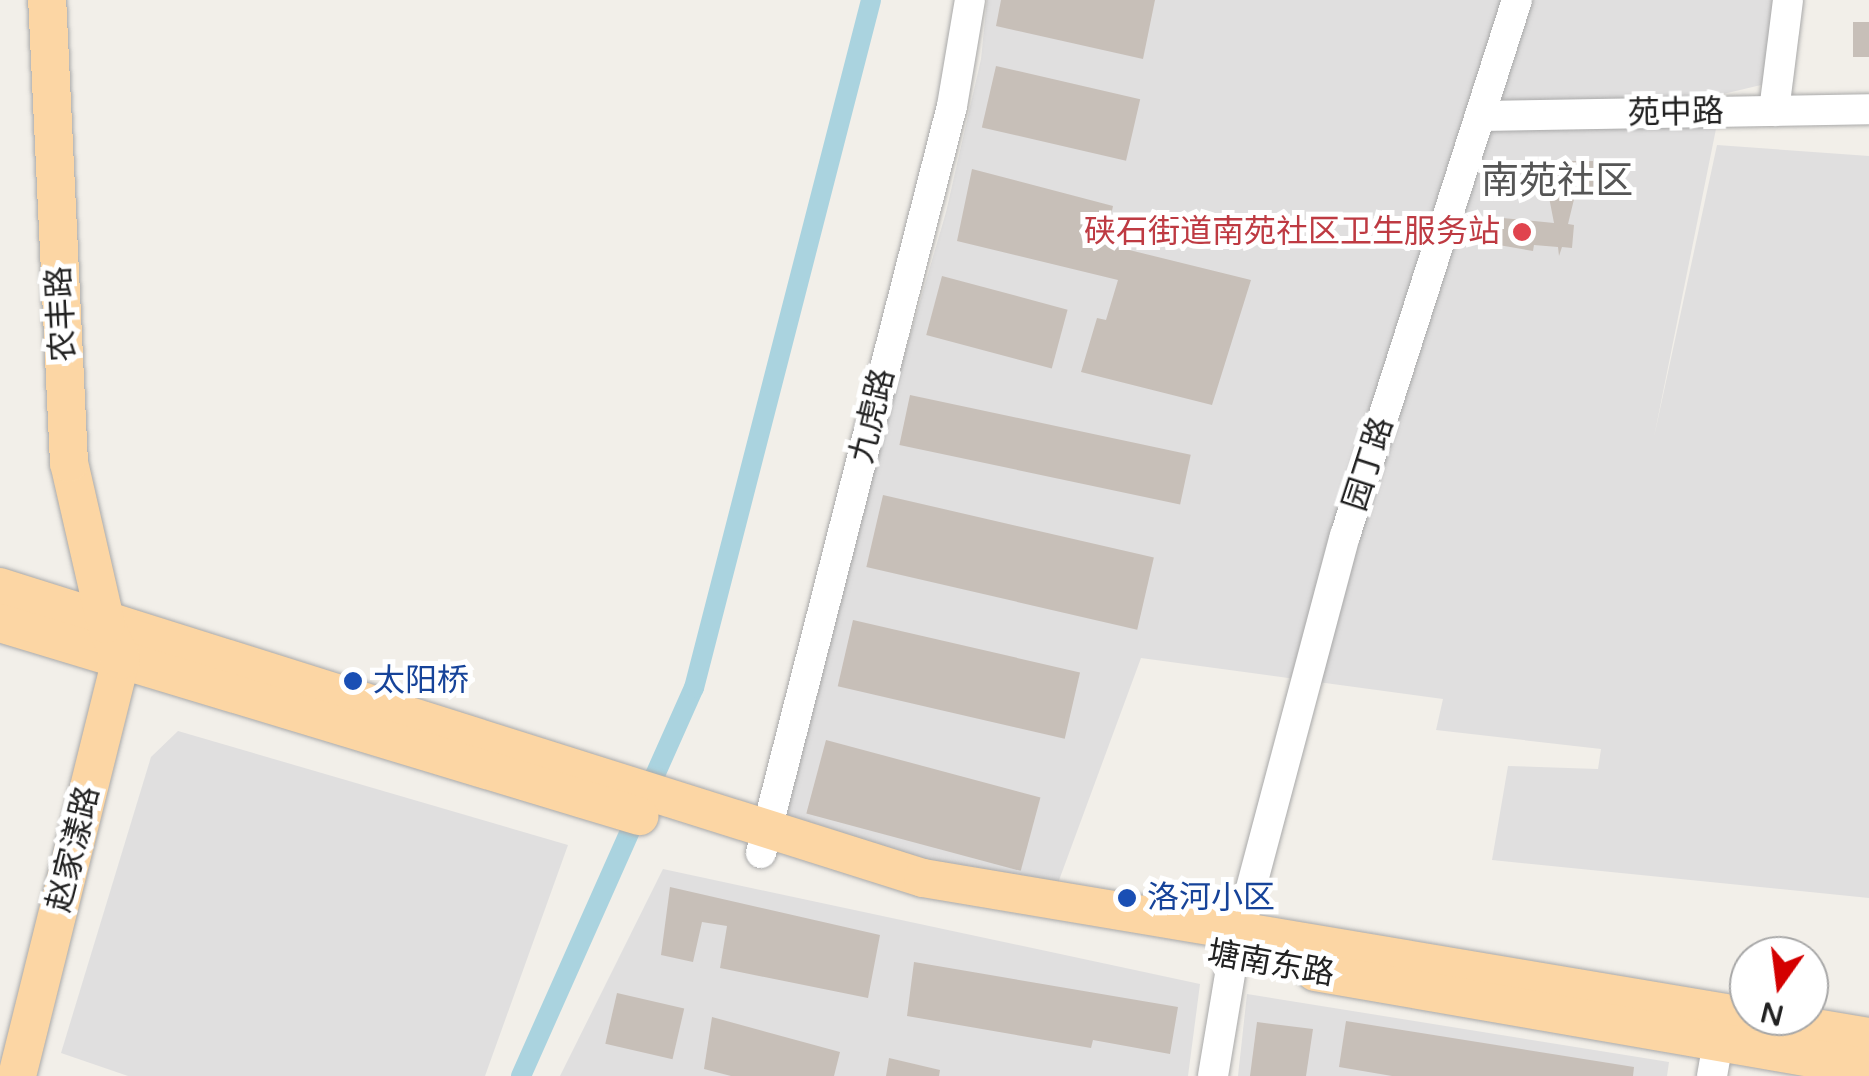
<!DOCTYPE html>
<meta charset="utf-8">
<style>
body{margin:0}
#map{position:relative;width:1869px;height:1076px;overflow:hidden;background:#f2efe9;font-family:"Varela Round","Noto Sans SC",sans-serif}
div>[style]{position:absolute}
.residential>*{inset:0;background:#e0dfdf}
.canal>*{height:20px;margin:-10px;padding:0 10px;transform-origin:10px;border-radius:10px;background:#aad3df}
.building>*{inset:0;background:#c7bfb8;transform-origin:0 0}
.roads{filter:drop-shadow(0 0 2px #a9a9a9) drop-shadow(0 0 2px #a9a9a9)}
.minor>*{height:30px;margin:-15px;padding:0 15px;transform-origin:15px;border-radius:15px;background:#fff}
.major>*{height:38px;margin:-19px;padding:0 19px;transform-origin:19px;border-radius:19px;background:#fcd6a4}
.dots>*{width:28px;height:28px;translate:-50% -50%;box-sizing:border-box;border:5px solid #fff;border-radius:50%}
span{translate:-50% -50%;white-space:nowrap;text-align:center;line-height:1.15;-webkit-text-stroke:10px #fff;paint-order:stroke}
.street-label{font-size:32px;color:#222}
.health-label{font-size:32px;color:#be3a42}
.right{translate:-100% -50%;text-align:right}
.transit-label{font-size:32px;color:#164399}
.left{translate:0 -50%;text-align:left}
.quarter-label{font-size:38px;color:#555}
.north{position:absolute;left:1729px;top:936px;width:100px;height:100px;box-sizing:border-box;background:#fff;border:2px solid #a7a7a7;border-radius:50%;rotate:194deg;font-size:28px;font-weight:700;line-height:40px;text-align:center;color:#222}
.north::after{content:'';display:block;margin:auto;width:35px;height:45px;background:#d40000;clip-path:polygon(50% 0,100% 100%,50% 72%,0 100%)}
</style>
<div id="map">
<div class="residential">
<i style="clip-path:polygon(987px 0,1788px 0,1778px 81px,1723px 94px,1654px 437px,1717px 145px,1869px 156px,1869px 898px,1492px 860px,1508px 766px,1598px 769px,1601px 749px,1436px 730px,1443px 699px,1141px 658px,1051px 902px,767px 829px,946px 212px,981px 59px)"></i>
<i style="clip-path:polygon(178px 731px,568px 845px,485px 1076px,128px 1076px,61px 1053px,151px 757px)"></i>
<i style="clip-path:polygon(663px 869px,1200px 984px,1188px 1076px,560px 1076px)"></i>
<i style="clip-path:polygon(1247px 994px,1669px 1062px,1667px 1076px,1238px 1076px)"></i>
</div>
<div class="canal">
<i style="left:521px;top:1076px;width:425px;rotate:-66deg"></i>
<i style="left:694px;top:688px;width:710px;rotate:-75.57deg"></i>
</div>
<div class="building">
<i style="clip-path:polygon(1001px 0,1155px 0,1143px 59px,996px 26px)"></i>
<i style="left:1853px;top:22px;width:16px;height:35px"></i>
<i style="left:996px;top:66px;width:148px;height:63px;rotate:13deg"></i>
<i style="clip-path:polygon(1542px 161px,1593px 161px,1593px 187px,1577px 187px,1568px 224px,1574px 225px,1572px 248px,1562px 247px,1559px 256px,1558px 247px,1534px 245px,1533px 251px,1470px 240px,1472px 215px,1554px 223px)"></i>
<i style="clip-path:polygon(972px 169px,1113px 206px,1105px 244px,1251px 280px,1212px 405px,1081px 372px,1097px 318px,1106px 320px,1118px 280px,957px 241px)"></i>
<i style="left:942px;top:276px;width:130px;height:61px;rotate:15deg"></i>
<i style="left:910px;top:395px;width:287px;height:51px;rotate:12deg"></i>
<i style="left:883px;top:495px;width:278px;height:74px;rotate:13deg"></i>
<i style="left:853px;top:620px;width:233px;height:68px;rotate:13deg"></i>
<i style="left:826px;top:740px;width:222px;height:76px;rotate:15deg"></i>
<i style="clip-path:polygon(670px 887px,880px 935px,868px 998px,720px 968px,727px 926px,702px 922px,693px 962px,661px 955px)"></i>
<i style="clip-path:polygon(914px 962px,1178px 1007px,1170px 1054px,1093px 1040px,1091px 1048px,907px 1016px)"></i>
<i style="left:617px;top:993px;width:69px;height:52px;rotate:13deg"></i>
<i style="clip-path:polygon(712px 1017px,840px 1052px,834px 1076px,731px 1076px,704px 1069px)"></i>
<i style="clip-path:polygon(1346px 1021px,1634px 1067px,1633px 1076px,1392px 1076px,1339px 1067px)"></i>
<i style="clip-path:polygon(1257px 1022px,1313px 1029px,1306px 1076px,1250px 1076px)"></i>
<i style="clip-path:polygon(889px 1058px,940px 1070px,939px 1076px,886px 1076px)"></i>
</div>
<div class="roads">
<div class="minor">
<i style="left:1774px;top:111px;width:112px;rotate:-82.8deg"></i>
<i style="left:1483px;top:116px;width:386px;rotate:-1deg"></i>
<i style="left:761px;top:853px;width:771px;rotate:-75.66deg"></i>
<i style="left:952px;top:106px;width:108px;rotate:-80.4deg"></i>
<i style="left:1213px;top:1076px;width:122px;rotate:-80.5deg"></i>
<i style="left:1233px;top:956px;width:435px;rotate:-75.1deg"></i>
<i style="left:1345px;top:536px;width:563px;rotate:-72.21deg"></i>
<i style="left:1712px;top:1076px;width:57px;rotate:-79.9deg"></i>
</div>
<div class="major">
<i style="left:0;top:587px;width:968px;rotate:17.5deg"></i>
<i style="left:923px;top:878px;width:959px;rotate:9.54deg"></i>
<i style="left:0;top:623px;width:668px;rotate:16.81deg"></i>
<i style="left:1315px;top:972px;width:562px;rotate:9.83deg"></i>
<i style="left:17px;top:1076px;width:429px;rotate:-76deg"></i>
<i style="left:121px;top:660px;width:39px;rotate:-113deg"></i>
<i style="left:106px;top:624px;width:165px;rotate:-102.9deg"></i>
<i style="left:69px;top:463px;width:464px;rotate:-92.7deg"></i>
</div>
</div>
<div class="dots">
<i style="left:1522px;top:232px;background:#e0444e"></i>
<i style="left:353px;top:681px;background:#1a4fb4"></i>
<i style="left:1127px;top:898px;background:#1a4fb4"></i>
</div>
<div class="street-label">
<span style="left:1676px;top:113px;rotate:-1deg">苑中路</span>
<span style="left:62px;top:314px;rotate:-93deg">农丰路</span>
<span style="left:873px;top:416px;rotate:-76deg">九虎路</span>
<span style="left:1369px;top:464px;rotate:-72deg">园丁路</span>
<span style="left:74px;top:849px;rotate:-76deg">赵家漾路</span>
<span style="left:1271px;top:964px;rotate:10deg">塘南东路</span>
</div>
<div class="health-label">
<span class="right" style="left:1500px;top:232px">硖石街道南苑社区卫生服务站</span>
</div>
<div class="transit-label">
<span class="left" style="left:373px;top:681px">太阳桥</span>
<span class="left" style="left:1147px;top:898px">洛河小区</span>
</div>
<div class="quarter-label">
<span style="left:1557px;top:182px">南苑社区</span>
</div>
<div class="north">N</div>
</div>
